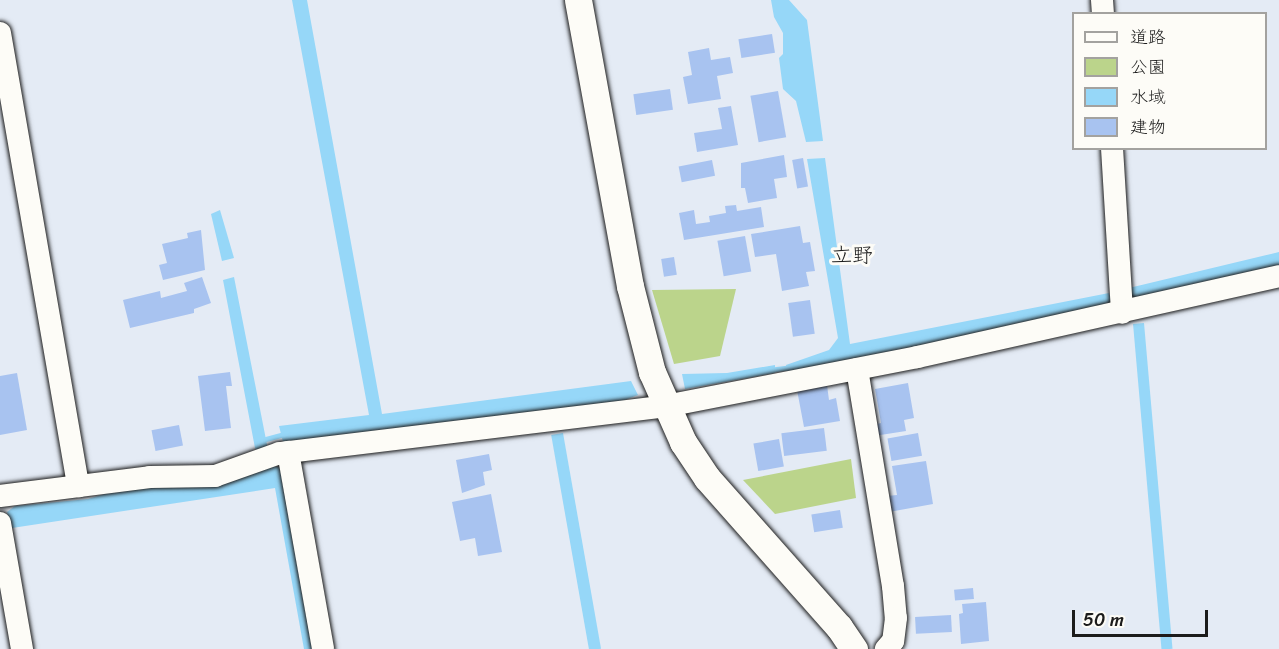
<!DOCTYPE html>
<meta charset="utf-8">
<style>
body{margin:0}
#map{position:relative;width:1279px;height:649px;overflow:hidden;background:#e4ebf5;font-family:Sriracha,"Klee One",sans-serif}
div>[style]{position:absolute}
.green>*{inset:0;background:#bbd48b}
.water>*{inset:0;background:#96d7f8;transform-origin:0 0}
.stream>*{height:5px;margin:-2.5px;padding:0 2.5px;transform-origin:2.5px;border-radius:2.5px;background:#96d7f8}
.building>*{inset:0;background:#a8c3f0;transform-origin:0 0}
.roads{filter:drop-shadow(0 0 2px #1c1c1c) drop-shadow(0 0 2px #1c1c1c)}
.minor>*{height:22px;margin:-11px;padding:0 11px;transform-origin:11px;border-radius:11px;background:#fdfcf7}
.tertiary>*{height:27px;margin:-13.5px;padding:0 13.5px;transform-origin:13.5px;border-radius:13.5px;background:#fdfcf7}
span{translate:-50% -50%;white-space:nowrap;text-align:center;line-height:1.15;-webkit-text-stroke:6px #fdfcf7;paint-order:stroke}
.neighbourhood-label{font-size:21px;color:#1c1c1c}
.legend{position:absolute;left:1072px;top:12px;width:195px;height:138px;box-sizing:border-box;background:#fdfcf7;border:2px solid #a3a29f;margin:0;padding:8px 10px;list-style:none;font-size:18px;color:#1c1c1c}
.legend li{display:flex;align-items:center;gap:12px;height:30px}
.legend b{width:30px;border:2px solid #a3a29f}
.scale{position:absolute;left:1072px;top:610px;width:136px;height:27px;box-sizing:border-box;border:3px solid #1c1c1c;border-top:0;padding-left:8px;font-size:18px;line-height:21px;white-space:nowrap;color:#1c1c1c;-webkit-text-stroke:4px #fdfcf7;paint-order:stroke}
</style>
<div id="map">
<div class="green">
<i style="clip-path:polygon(736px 289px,720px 356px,674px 364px,652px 290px)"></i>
<i style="clip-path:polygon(851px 459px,856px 498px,775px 514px,743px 480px)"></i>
</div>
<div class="water">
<i style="clip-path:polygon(292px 0,307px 0,382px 414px,631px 381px,638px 395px,622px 401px,283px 442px,279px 426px,369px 415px)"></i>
<i style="clip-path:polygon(771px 0,789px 0,807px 20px,823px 141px,806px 142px,796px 101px,783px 89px,779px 58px,783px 54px,783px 33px,774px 17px)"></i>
<i style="clip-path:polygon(825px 158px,850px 344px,1109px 293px,1110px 297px,1130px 293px,1129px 288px,1279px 252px,1279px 267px,1110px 308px,787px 372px,786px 365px,829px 350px,838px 338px,807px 159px)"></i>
<i style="clip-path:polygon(220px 210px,234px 258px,222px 261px,211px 214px)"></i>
<i style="clip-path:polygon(234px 277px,271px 465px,281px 468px,312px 649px,304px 649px,275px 488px,12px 528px,7px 512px,15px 506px,88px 499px,117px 490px,216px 484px,260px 455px,255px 448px,223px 280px)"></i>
<i style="left:1144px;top:323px;width:327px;height:11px;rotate:85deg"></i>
<i style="clip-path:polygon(775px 365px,775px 373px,685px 389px,682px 374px,727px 373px)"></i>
<i style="left:563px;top:433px;width:219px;height:12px;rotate:80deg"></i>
</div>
<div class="stream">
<i style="left:768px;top:370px;width:23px;rotate:-7deg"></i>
<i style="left:262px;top:440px;width:27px;rotate:-15deg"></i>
</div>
<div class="building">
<i style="left:772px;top:34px;width:19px;height:34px;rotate:81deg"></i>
<i style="clip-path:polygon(709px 48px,711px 60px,730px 57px,733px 73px,717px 76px,721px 99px,688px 104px,683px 77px,692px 75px,688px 52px)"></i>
<i style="left:670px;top:89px;width:21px;height:37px;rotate:82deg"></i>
<i style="left:778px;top:91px;width:47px;height:28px;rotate:80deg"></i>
<i style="clip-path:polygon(731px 106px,738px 145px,697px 152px,694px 133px,722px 129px,718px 108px)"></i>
<i style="clip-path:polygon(784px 155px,787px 177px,774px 179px,777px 198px,748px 203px,745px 188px,741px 188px,741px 163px)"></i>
<i style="left:803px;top:158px;width:29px;height:11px;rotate:80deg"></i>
<i style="left:712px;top:160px;width:16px;height:34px;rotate:79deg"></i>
<i style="clip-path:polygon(736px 205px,737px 211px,761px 207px,764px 227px,684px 240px,679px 213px,694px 210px,696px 224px,710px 222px,709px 216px,726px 213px,725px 206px)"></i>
<i style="clip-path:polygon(800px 226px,803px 243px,810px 242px,815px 271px,806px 272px,809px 286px,782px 291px,776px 254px,755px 257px,751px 234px)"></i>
<i style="clip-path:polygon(201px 230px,205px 270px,163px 280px,159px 265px,167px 263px,162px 244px,188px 238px,187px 233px)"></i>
<i style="left:745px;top:236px;width:36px;height:28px;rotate:80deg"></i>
<i style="left:674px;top:257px;width:18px;height:13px;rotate:81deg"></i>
<i style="clip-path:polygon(202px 277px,211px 303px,194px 309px,194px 313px,130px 328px,123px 300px,160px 291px,161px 298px,187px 291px,184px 283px)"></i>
<i style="left:810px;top:300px;width:34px;height:22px;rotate:82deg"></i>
<i style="clip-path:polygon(230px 372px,232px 386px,226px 386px,231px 428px,205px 431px,198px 376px)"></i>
<i style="clip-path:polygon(17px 373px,27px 430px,0 435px,0 376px)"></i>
<i style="clip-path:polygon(908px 383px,914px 418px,904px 420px,906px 431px,874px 436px,872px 425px,881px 423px,875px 389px)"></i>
<i style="clip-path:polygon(827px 385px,829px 400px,836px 398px,840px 421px,804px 427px,797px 390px)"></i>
<i style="left:179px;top:425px;width:21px;height:28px;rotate:79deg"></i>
<i style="left:824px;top:428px;width:23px;height:43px;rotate:83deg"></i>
<i style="left:918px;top:433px;width:23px;height:31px;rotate:80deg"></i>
<i style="left:779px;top:439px;width:28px;height:26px;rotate:80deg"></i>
<i style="clip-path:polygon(489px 454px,492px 470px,483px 472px,485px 485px,462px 493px,456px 460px)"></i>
<i style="clip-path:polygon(926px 461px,933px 504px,889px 512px,887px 496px,897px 495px,892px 466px)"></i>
<i style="clip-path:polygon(491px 494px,502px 552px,478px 556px,475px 538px,460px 541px,452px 502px)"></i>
<i style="left:840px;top:510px;width:18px;height:29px;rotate:81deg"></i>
<i style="left:973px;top:588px;width:11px;height:19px;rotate:85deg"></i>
<i style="clip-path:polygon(986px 602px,989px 641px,961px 644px,959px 614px,963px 613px,962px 604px)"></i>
<i style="left:951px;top:615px;width:17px;height:36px;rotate:87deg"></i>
</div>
<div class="roads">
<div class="minor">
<i style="left:1102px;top:0;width:14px;rotate:86deg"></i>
<i style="left:0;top:33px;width:460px;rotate:80.2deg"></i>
<i style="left:1112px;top:148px;width:165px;rotate:86.5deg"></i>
<i style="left:857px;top:369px;width:220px;rotate:80.6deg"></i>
<i style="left:893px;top:586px;width:32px;rotate:85deg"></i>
<i style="left:896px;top:618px;width:23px;rotate:97deg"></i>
<i style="left:893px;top:641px;width:11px;rotate:131deg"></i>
<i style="left:288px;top:452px;width:200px;rotate:79.9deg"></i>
<i style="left:0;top:496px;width:151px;rotate:-7.2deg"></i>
<i style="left:150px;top:477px;width:65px;rotate:-0.9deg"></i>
<i style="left:215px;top:476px;width:69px;rotate:-19.5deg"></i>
<i style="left:280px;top:453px;width:389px;rotate:-6.9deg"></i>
<i style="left:666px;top:406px;width:256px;rotate:-11deg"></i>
<i style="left:917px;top:357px;width:371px;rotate:-12.6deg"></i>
<i style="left:0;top:523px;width:128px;rotate:80.1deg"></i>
</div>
<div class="tertiary">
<i style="left:578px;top:0;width:291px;rotate:79.7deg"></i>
<i style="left:630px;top:286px;width:89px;rotate:75.7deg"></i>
<i style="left:652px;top:372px;width:77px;rotate:66.1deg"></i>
<i style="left:683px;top:442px;width:43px;rotate:56.3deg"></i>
<i style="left:707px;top:478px;width:199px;rotate:48.5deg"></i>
<i style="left:839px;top:627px;width:27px;rotate:56deg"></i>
</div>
</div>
<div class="neighbourhood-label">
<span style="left:852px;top:255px">立野</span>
</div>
<ul class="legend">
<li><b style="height:8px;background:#fdfcf7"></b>道路</li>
<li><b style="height:16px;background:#bbd48b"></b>公園</li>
<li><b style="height:16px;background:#96d7f8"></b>水域</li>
<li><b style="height:16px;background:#a8c3f0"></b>建物</li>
</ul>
<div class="scale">50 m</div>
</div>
